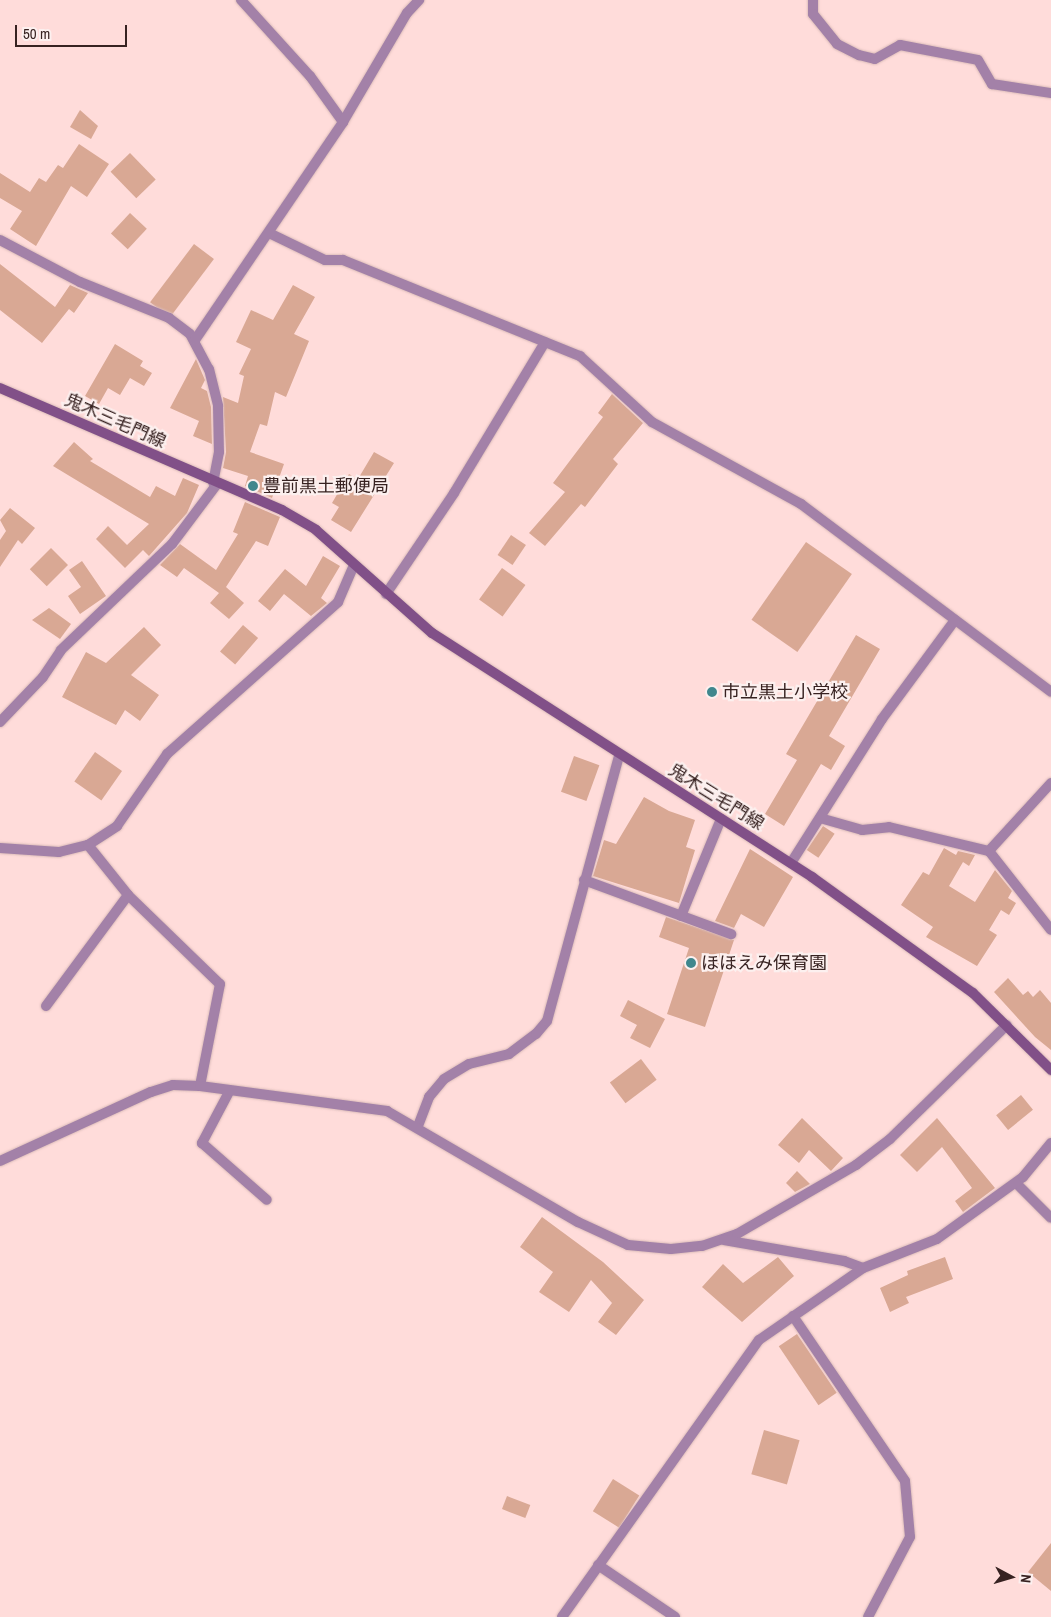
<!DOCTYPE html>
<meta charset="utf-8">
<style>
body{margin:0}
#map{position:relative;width:1051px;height:1617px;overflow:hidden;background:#ffdcda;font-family:"Archivo Narrow","Noto Sans JP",sans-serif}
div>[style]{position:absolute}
.building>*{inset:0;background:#d9a894;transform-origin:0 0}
.roads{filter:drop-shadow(0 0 1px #dbbbb9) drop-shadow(0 0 1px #dbbbb9)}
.minor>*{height:10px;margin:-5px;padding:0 5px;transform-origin:5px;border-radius:5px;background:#a381a8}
.secondary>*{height:10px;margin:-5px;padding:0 5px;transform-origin:5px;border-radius:5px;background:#815088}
.dots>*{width:14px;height:14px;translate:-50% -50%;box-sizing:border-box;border:2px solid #fcf0ef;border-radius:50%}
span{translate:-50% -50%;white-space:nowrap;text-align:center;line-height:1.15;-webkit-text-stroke:4.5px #fcf0ef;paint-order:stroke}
.street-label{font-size:18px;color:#372221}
.poi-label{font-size:18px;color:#372221}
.left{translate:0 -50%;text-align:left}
.north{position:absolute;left:986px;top:1552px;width:50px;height:50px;-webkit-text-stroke:4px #fcf0ef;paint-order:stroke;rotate:96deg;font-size:14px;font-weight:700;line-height:20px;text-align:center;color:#372221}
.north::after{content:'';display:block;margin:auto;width:18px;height:22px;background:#372221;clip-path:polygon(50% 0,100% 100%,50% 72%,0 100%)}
.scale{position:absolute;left:15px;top:25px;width:112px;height:22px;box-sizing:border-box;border:2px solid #372221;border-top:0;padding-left:6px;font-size:15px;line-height:18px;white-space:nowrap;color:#372221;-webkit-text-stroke:4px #fcf0ef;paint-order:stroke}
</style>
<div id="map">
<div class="building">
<i style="clip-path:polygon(80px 110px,98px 126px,91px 139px,70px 127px)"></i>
<i style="clip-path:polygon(79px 144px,109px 164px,87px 197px,71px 186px,36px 246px,10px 229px,22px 211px,0 198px,0 173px,30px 192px,39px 178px,46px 182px,58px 165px,63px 168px)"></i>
<i style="left:130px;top:153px;width:37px;height:27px;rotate:46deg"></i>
<i style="left:130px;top:213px;width:23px;height:28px;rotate:43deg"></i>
<i style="left:194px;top:244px;width:25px;height:73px;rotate:37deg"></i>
<i style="clip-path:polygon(0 264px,55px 307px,70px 285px,88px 293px,74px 313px,69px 309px,42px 343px,0 310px)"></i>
<i style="clip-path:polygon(293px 285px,315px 297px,294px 334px,309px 341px,286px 397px,275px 392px,267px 426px,260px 424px,250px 452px,284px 464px,272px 498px,245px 486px,248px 476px,223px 468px,226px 452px,223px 397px,238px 403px,244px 376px,239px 374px,251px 349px,236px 342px,251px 310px,273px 320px)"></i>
<i style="clip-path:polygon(115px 344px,143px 361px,140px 366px,152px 373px,144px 386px,130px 378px,120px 395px,108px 388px,99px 404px,85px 396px)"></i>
<i style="clip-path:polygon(196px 359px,205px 380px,201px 388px,207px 391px,211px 407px,212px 444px,193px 436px,199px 421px,170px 408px)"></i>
<i style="clip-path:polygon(612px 394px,643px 423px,613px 459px,618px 464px,585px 507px,581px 504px,545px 546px,529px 533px,565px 492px,553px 483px,603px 417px,598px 413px)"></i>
<i style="clip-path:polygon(74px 442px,93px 459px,90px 461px,150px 497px,156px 486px,175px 496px,183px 478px,199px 485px,187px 513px,149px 556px,143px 550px,125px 568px,96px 539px,108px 526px,127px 545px,149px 524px,53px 466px)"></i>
<i style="clip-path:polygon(374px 452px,394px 463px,351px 532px,331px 520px,339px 507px,332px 503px,349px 474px,358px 479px)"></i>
<i style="clip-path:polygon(245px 502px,280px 517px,268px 546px,256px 541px,226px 587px,244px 603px,229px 619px,210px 603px,219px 593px,184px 568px,177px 577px,160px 565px,180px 544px,216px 570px,238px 534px,233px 532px)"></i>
<i style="clip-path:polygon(10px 508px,35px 528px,22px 544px,18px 540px,0 567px,0 540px,6px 531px,0 520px)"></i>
<i style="left:511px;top:535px;width:18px;height:24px;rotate:34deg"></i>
<i style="left:806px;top:542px;width:56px;height:95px;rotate:35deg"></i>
<i style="left:51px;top:548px;width:24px;height:30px;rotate:45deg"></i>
<i style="clip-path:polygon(323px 556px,340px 566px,321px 598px,327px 603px,311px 616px,284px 594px,270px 611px,258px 601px,285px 569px,306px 586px)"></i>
<i style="clip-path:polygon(82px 561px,106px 596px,80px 614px,68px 596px,81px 587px,69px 570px)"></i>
<i style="left:502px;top:568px;width:29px;height:39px;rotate:36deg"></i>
<i style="clip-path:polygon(49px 608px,71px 624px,60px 639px,32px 620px)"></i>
<i style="left:243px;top:625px;width:20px;height:35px;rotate:41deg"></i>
<i style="clip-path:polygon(144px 627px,161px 645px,131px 675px,159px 695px,140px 721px,125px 710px,116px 725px,62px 697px,86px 652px,106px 663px)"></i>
<i style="clip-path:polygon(856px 635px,880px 649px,829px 736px,845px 746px,831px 770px,821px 764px,784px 826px,765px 814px,797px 760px,786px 754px)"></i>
<i style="left:95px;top:752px;width:33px;height:36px;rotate:35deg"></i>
<i style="left:574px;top:756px;width:27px;height:38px;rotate:20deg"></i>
<i style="clip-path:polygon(644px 797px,669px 811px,695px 820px,686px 847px,695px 850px,679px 903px,593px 876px,604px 840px,616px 844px)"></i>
<i style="left:823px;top:826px;width:14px;height:29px;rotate:34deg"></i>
<i style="clip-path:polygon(944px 848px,956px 855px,958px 851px,975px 855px,969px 866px,963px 862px,949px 886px,975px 902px,995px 870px,1012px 891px,1008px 898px,1016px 903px,1009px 915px,1001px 910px,989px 930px,997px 935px,977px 966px,926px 937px,933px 927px,901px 905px,923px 872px,929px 875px)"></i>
<i style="clip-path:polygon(750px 849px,793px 877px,764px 927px,741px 914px,734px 928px,715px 921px)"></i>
<i style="clip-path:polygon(666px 917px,734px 940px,705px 1027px,667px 1014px,689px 948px,659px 937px)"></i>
<i style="clip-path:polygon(1008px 978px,1023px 995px,1028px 991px,1033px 997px,1040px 990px,1051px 1003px,1051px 1050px,1035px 1037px,994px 992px)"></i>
<i style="clip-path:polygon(628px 1000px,665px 1019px,650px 1048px,630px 1038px,637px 1025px,620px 1016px)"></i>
<i style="left:641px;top:1059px;width:26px;height:39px;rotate:53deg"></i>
<i style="left:1021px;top:1095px;width:19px;height:32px;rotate:51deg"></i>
<i style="clip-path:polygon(802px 1118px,843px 1158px,831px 1171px,809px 1150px,799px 1163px,778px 1145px)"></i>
<i style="clip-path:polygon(937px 1118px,995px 1188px,963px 1212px,955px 1201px,972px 1188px,942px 1147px,917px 1172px,900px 1155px)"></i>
<i style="clip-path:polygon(797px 1171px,810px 1184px,795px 1192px,786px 1183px)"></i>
<i style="clip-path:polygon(542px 1217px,603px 1262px,644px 1300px,616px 1335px,598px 1322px,612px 1303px,591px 1280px,569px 1312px,539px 1292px,553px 1272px,520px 1247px)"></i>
<i style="clip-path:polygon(778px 1257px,794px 1276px,742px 1322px,702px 1287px,723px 1264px,743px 1283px)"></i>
<i style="clip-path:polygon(945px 1257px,953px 1279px,906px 1297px,909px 1303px,890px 1312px,880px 1288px,908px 1275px,907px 1271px)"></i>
<i style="left:797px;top:1334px;width:71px;height:22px;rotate:56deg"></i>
<i style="left:764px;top:1430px;width:37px;height:46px;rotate:16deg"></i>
<i style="left:613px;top:1479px;width:31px;height:38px;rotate:32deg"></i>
<i style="left:507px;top:1496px;width:25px;height:14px;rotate:21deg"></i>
<i style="clip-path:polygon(1051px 1543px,1051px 1591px,1028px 1572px)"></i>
</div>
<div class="roads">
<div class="minor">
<i style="left:241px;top:0;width:103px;rotate:47.8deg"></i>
<i style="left:310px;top:76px;width:57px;rotate:54.3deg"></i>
<i style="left:813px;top:0;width:14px;rotate:90deg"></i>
<i style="left:813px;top:14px;width:38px;rotate:51deg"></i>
<i style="left:837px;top:44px;width:25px;rotate:27deg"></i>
<i style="left:859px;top:55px;width:16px;rotate:14deg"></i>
<i style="left:875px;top:59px;width:29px;rotate:-29deg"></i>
<i style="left:900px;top:45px;width:79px;rotate:10.9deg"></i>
<i style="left:978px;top:60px;width:28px;rotate:60deg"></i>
<i style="left:992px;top:84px;width:60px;rotate:8.7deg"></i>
<i style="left:269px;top:233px;width:62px;rotate:25.7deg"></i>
<i style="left:325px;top:260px;width:18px"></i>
<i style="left:343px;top:260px;width:256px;rotate:22.1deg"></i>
<i style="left:580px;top:356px;width:98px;rotate:42.5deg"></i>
<i style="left:652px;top:422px;width:170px;rotate:28.8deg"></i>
<i style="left:801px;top:504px;width:313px;rotate:36.9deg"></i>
<i style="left:0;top:240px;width:90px;rotate:27.7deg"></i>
<i style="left:80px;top:282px;width:96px;rotate:22deg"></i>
<i style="left:169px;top:318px;width:26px;rotate:37deg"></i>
<i style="left:190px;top:334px;width:40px;rotate:62deg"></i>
<i style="left:209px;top:369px;width:38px;rotate:76deg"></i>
<i style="left:218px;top:406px;width:46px;rotate:88.8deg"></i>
<i style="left:219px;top:452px;width:31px;rotate:101deg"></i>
<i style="left:195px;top:340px;width:263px;rotate:-55.8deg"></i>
<i style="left:343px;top:122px;width:126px;rotate:-59.6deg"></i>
<i style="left:407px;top:13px;width:18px;rotate:-47deg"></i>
<i style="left:386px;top:594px;width:122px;rotate:-56deg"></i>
<i style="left:454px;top:493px;width:176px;rotate:-58.9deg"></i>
<i style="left:0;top:722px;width:62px;rotate:-46.3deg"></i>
<i style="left:43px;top:677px;width:32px;rotate:-56deg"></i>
<i style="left:61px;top:650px;width:153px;rotate:-43.7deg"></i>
<i style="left:172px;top:544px;width:75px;rotate:-53.1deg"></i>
<i style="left:1051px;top:783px;width:92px;rotate:132.4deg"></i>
<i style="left:989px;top:851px;width:100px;rotate:51.9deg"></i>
<i style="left:820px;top:818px;width:44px;rotate:15.9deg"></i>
<i style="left:862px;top:830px;width:27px;rotate:-6deg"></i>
<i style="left:889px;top:827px;width:103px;rotate:13.5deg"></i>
<i style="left:88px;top:845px;width:64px;rotate:51.3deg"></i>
<i style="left:128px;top:895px;width:128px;rotate:44.1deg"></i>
<i style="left:220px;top:984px;width:104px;rotate:101.1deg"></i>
<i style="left:0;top:848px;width:59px;rotate:3.9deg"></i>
<i style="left:59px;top:852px;width:30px;rotate:-14deg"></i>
<i style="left:88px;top:845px;width:35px;rotate:-33deg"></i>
<i style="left:117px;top:826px;width:88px;rotate:-55.2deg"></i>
<i style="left:167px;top:754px;width:229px;rotate:-41.6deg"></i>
<i style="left:338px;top:602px;width:40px;rotate:-66.6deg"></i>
<i style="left:791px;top:863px;width:170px;rotate:-57.7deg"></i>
<i style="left:882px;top:719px;width:123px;rotate:-53.6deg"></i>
<i style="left:584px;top:880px;width:157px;rotate:20.2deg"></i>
<i style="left:681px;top:916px;width:105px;rotate:-67.6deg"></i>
<i style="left:46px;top:1006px;width:138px;rotate:-53.5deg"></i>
<i style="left:229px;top:1092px;width:58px;rotate:117.9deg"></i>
<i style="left:202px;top:1143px;width:86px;rotate:41.2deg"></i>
<i style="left:418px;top:1126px;width:31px;rotate:-69deg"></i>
<i style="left:429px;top:1097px;width:23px;rotate:-50deg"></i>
<i style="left:444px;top:1079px;width:29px;rotate:-31deg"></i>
<i style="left:469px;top:1064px;width:41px;rotate:-14deg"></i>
<i style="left:509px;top:1054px;width:34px;rotate:-37deg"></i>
<i style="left:536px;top:1034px;width:17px;rotate:-50deg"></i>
<i style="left:547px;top:1021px;width:275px;rotate:-74.8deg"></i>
<i style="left:0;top:1161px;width:166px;rotate:-24.6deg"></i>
<i style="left:151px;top:1092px;width:23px;rotate:-18deg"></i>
<i style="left:173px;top:1085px;width:27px;rotate:2deg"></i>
<i style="left:200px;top:1086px;width:189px;rotate:7.6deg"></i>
<i style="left:387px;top:1111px;width:221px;rotate:30.2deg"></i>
<i style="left:578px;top:1222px;width:55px;rotate:24.7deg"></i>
<i style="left:628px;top:1245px;width:43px;rotate:5.3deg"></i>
<i style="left:671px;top:1249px;width:31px;rotate:-6deg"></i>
<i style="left:702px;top:1246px;width:37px;rotate:-19deg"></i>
<i style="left:737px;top:1234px;width:138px;rotate:-30.1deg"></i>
<i style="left:856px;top:1165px;width:43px;rotate:-37.4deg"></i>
<i style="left:890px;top:1139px;width:163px;rotate:-44.3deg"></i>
<i style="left:1016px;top:1183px;width:49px;rotate:45deg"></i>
<i style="left:724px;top:1240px;width:122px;rotate:9.9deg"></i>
<i style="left:844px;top:1261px;width:20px;rotate:20deg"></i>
<i style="left:793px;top:1316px;width:199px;rotate:55.8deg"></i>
<i style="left:905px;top:1481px;width:56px;rotate:84.9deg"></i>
<i style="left:910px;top:1537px;width:90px;rotate:117.7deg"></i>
<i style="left:598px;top:1565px;width:93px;rotate:34deg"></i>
<i style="left:562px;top:1617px;width:340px;rotate:-54.6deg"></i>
<i style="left:759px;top:1340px;width:126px;rotate:-34.7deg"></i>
<i style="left:863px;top:1268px;width:79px;rotate:-21.4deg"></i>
<i style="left:937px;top:1239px;width:106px;rotate:-35.8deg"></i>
<i style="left:1023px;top:1177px;width:44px;rotate:-50.5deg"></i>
</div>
<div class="secondary">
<i style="left:0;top:388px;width:307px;rotate:23.4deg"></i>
<i style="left:282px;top:510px;width:39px;rotate:30deg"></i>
<i style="left:316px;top:530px;width:155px;rotate:41.6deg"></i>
<i style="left:432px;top:633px;width:452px;rotate:32.7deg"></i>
<i style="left:812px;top:877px;width:198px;rotate:35.8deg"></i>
<i style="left:973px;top:993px;width:110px;rotate:44.6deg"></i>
</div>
</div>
<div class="dots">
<i style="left:253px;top:486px;background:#40878d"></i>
<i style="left:712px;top:692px;background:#40878d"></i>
<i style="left:691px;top:963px;background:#40878d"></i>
</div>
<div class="street-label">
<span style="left:115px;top:421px;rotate:24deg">鬼木三毛門線</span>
<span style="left:716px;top:797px;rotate:32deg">鬼木三毛門線</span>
</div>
<div class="poi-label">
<span class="left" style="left:263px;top:486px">豊前黒土郵便局</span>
<span class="left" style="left:722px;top:692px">市立黒土小学校</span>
<span class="left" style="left:701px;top:963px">ほほえみ保育園</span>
</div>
<div class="north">N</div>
<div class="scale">50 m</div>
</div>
